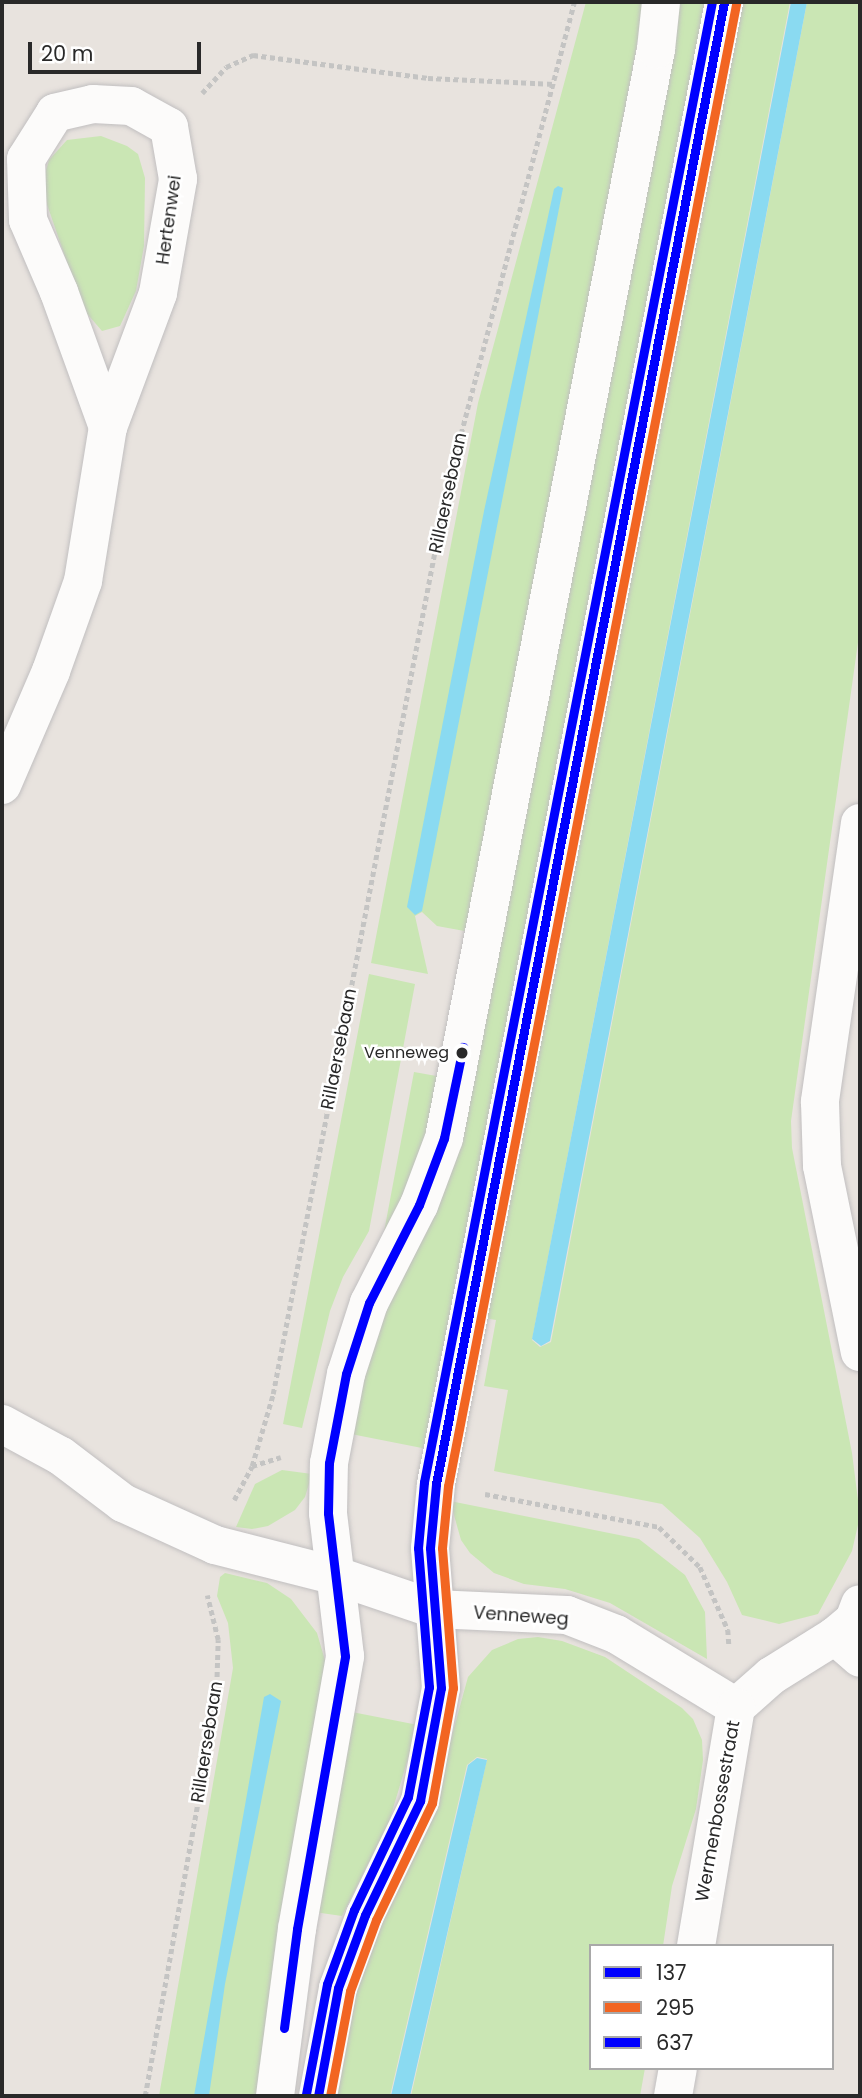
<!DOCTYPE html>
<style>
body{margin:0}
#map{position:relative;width:862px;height:2098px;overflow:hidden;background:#e8e3de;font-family:Poppins,sans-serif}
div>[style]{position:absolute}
.green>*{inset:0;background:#cae6b4}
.water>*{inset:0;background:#8adaf1}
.path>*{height:4.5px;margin-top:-2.25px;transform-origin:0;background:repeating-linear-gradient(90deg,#c4c4c3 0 5px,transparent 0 8.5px)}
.roads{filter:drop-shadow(0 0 2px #c1bfc0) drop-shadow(0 0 2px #c1bfc0)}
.minor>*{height:38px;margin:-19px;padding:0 19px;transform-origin:19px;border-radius:19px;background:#fcfbfa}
.tertiary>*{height:38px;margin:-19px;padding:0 19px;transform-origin:19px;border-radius:19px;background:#fcfbfa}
.bus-1>*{height:9px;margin:-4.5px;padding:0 4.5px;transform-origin:4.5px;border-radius:4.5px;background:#00f}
.bus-2>*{height:9px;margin:-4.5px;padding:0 4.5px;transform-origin:4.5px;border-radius:4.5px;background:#f26522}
.bus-3>*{height:9px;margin:-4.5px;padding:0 4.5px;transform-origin:4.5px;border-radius:4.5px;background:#00f}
.dots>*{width:19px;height:19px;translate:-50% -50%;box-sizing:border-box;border:4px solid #fff;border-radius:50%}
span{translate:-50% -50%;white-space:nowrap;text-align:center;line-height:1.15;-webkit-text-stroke:5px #fff;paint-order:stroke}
.bus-label{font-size:16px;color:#292929}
.right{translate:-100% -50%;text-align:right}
.street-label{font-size:18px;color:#292929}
.frame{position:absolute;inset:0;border:4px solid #292929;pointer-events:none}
.legend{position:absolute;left:589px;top:1944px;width:245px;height:126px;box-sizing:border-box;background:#fff;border:2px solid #a9a9a9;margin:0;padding:9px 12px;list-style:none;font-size:21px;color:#292929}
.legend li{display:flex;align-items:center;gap:14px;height:35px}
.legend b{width:35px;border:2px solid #a9a9a9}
.scale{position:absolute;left:28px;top:42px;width:173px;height:32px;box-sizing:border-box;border:4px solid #292929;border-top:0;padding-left:9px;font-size:21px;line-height:24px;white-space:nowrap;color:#292929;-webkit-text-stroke:5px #fff;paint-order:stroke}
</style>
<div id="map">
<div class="green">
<i style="clip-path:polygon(586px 2px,645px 2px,470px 932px,437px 926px,422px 912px,415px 916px,428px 974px,371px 963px,478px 403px)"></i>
<i style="clip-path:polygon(677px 2px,707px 2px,427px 1449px,351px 1434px,362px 1382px,387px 1305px)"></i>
<i style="clip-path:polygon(738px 2px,790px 2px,532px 1340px,540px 1347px,551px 1342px,807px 2px,860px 2px,860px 628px,791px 1121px,792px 1148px,852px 1453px,860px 1516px,852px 1551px,818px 1614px,779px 1624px,742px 1615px,727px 1582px,700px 1538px,662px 1504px,494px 1471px,508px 1390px,484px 1386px,496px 1320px,484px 1318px)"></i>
<i style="clip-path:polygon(101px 136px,127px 146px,138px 154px,145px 178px,144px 246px,136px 291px,120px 326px,102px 331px,83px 309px,41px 187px,49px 160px,67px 140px)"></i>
<i style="clip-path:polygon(369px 974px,415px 984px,369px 1231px,343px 1277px,330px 1311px,302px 1428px,283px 1424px)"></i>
<i style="clip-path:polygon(414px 1072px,442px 1077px,429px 1132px,387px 1232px,384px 1232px)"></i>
<i style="clip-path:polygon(282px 1470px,312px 1474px,305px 1497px,295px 1510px,268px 1526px,252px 1529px,236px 1527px,255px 1484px)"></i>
<i style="clip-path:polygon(450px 1501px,639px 1539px,685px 1575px,705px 1612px,707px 1659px,610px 1603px,565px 1589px,524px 1584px,494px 1573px,470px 1553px,461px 1540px)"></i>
<i style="clip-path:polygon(225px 1573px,267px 1583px,291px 1599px,317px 1633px,327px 1667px,258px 2096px,159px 2096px,233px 1668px,228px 1623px,217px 1596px,220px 1577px)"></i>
<i style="clip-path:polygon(538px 1637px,562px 1641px,605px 1657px,682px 1708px,693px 1719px,702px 1740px,703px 1760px,696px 1809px,672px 1886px,663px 1946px,591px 1946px,591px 2068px,645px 2068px,640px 2096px,411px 2096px,487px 1759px,477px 1757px,467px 1765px,390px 2096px,334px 2096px,361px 1966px,438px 1786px,468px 1677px,492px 1650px,518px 1639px)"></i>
<i style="clip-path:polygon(352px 1712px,418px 1725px,389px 1822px,342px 1916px,314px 1912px)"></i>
</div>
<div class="water">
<i style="clip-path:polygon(791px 2px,807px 2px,550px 1341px,541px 1346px,532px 1339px)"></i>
<i style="clip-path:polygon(558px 186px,563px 188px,422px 911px,415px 915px,407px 907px,484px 511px,554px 189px)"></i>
<i style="clip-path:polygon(270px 1694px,281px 1701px,225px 1984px,209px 2096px,194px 2096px,264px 1697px)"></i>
<i style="clip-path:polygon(477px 1758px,487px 1760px,410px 2096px,391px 2096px,468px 1765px)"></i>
</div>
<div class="path">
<i style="left:202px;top:93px;width:35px;rotate:-47deg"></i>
<i style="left:226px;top:67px;width:30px;rotate:-24deg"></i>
<i style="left:253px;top:55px;width:177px;rotate:7.5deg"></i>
<i style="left:428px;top:78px;width:126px;rotate:2.7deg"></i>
<i style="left:252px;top:1466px;width:30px;rotate:-17deg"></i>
<i style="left:485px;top:1494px;width:177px;rotate:10.7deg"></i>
<i style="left:659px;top:1527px;width:57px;rotate:44.3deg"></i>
<i style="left:700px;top:1567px;width:69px;rotate:66deg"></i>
<i style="left:728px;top:1630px;width:14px;rotate:86deg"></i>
<i style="left:234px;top:1500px;width:38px;rotate:-62deg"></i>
<i style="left:252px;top:1466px;width:75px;rotate:-73.7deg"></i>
<i style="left:273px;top:1394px;width:928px;rotate:-79.13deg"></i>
<i style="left:448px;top:483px;width:497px;rotate:-75.3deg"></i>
<i style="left:145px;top:2096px;width:400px;rotate:-79.8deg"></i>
<i style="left:216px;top:1702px;width:62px;rotate:-88.2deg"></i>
<i style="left:218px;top:1640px;width:46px;rotate:-103.7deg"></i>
</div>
<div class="roads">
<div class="minor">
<i style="left:2px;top:785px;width:124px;rotate:-66.7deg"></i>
<i style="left:51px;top:671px;width:96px;rotate:-70.4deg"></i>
<i style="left:83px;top:581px;width:156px;rotate:-80.8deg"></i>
<i style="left:108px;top:427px;width:143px;rotate:-69.5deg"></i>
<i style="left:158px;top:293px;width:116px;rotate:-80deg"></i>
<i style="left:178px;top:179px;width:53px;rotate:-99.8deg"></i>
<i style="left:169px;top:127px;width:43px;rotate:-151.1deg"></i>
<i style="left:131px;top:106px;width:38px;rotate:-177deg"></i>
<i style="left:93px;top:104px;width:39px;rotate:167deg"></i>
<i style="left:55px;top:113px;width:54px;rotate:122.2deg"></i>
<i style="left:26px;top:159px;width:61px;rotate:88.1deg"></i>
<i style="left:28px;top:220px;width:78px;rotate:66.7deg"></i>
<i style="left:59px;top:292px;width:144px;rotate:70.1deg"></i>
<i style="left:860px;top:823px;width:282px;rotate:98.2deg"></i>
<i style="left:820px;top:1102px;width:64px;rotate:88.2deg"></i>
<i style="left:822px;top:1166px;width:190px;rotate:78.5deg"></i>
<i style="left:2px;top:1424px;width:67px;rotate:28.5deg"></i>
<i style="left:61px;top:1456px;width:78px;rotate:37.2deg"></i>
<i style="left:123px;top:1503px;width:101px;rotate:24.5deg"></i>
<i style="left:215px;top:1545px;width:126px;rotate:14.3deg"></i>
<i style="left:337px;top:1576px;width:102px;rotate:18.8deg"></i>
<i style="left:434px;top:1609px;width:133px;rotate:2.6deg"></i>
<i style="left:567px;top:1615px;width:53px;rotate:21.2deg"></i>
<i style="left:616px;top:1634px;width:140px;rotate:31.3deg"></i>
<i style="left:736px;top:1707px;width:47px;rotate:-41.5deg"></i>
<i style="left:771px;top:1676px;width:75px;rotate:-32deg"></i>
<i style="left:835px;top:1636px;width:33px;rotate:41deg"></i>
<i style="left:835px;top:1636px;width:25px;rotate:-40deg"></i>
<i style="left:854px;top:1620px;width:17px;rotate:-69deg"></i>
<i style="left:696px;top:1946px;width:242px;rotate:-80.5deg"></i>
<i style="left:673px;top:2096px;width:28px;rotate:-80deg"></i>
</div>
<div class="tertiary">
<i style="left:275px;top:2096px;width:168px;rotate:-82.5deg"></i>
<i style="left:297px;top:1929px;width:277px;rotate:-80deg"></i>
<i style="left:345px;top:1656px;width:144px;rotate:-96.8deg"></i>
<i style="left:328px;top:1513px;width:50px;rotate:-88.9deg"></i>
<i style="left:329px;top:1463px;width:91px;rotate:-79.2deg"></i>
<i style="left:346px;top:1374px;width:75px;rotate:-72.1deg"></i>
<i style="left:369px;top:1303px;width:110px;rotate:-63deg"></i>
<i style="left:419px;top:1205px;width:72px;rotate:-69.5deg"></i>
<i style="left:444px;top:1138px;width:1109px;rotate:-78.98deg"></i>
<i style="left:656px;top:49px;width:47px;rotate:-83.9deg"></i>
<i style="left:318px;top:2096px;width:110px;rotate:-79.5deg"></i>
<i style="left:338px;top:1988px;width:78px;rotate:-69.7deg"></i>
<i style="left:365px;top:1915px;width:127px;rotate:-64.2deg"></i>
<i style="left:420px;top:1801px;width:115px;rotate:-79.5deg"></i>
<i style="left:441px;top:1688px;width:140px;rotate:-94.5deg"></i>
<i style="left:430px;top:1548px;width:64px;rotate:-84.6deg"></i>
<i style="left:436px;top:1484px;width:1510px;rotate:-79deg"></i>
</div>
</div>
<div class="bus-1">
<i style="left:284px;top:2028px;width:100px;rotate:-82.5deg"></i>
<i style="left:297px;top:1929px;width:277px;rotate:-80deg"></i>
<i style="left:345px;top:1656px;width:144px;rotate:-96.8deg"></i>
<i style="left:328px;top:1513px;width:50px;rotate:-88.9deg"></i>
<i style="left:329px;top:1463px;width:91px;rotate:-79.2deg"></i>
<i style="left:346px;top:1374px;width:75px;rotate:-72.1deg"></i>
<i style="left:369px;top:1303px;width:110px;rotate:-63deg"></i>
<i style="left:419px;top:1205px;width:72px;rotate:-69.5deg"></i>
<i style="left:444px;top:1138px;width:93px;rotate:-78.2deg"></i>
<i style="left:318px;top:2096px;width:110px;rotate:-79.5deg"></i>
<i style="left:338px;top:1988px;width:78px;rotate:-69.7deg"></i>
<i style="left:365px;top:1915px;width:127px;rotate:-64.2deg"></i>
<i style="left:420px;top:1801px;width:115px;rotate:-79.5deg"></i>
<i style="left:441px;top:1688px;width:140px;rotate:-94.5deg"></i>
<i style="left:430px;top:1548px;width:64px;rotate:-84.6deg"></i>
<i style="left:436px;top:1484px;width:1510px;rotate:-79deg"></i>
</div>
<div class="bus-2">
<i style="left:330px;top:2096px;width:107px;rotate:-79.2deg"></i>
<i style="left:350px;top:1991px;width:76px;rotate:-69.9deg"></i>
<i style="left:376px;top:1920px;width:130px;rotate:-64.4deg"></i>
<i style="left:432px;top:1803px;width:117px;rotate:-79.7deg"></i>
<i style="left:453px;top:1688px;width:140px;rotate:-94.5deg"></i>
<i style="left:442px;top:1548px;width:62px;rotate:-84.5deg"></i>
<i style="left:448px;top:1486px;width:1510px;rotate:-79deg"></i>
</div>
<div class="bus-3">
<i style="left:306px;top:2094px;width:112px;rotate:-79.2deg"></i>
<i style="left:327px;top:1984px;width:79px;rotate:-70deg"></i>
<i style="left:354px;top:1910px;width:125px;rotate:-64.5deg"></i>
<i style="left:408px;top:1797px;width:112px;rotate:-79.2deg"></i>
<i style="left:429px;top:1687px;width:139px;rotate:-94.5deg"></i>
<i style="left:418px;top:1548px;width:66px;rotate:-84.8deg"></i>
<i style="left:424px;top:1482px;width:1508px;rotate:-78.99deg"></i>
</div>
<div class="dots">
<i style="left:462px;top:1053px;background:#292929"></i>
</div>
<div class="bus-label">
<span class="right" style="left:449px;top:1053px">Venneweg</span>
</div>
<div class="street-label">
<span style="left:169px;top:220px;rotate:-82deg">Hertenwei</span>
<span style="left:448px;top:493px;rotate:-78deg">Rillaersebaan</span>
<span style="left:339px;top:1049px;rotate:-79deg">Rillaersebaan</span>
<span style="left:521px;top:1616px;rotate:4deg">Venneweg</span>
<span style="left:207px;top:1742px;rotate:-81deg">Rillaersebaan</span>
<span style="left:718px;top:1811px;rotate:-80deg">Wermenbossestraat</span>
</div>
<div class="frame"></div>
<ul class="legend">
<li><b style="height:9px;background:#00f"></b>137</li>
<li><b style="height:9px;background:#f26522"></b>295</li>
<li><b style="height:9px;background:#00f"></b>637</li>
</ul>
<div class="scale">20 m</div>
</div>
